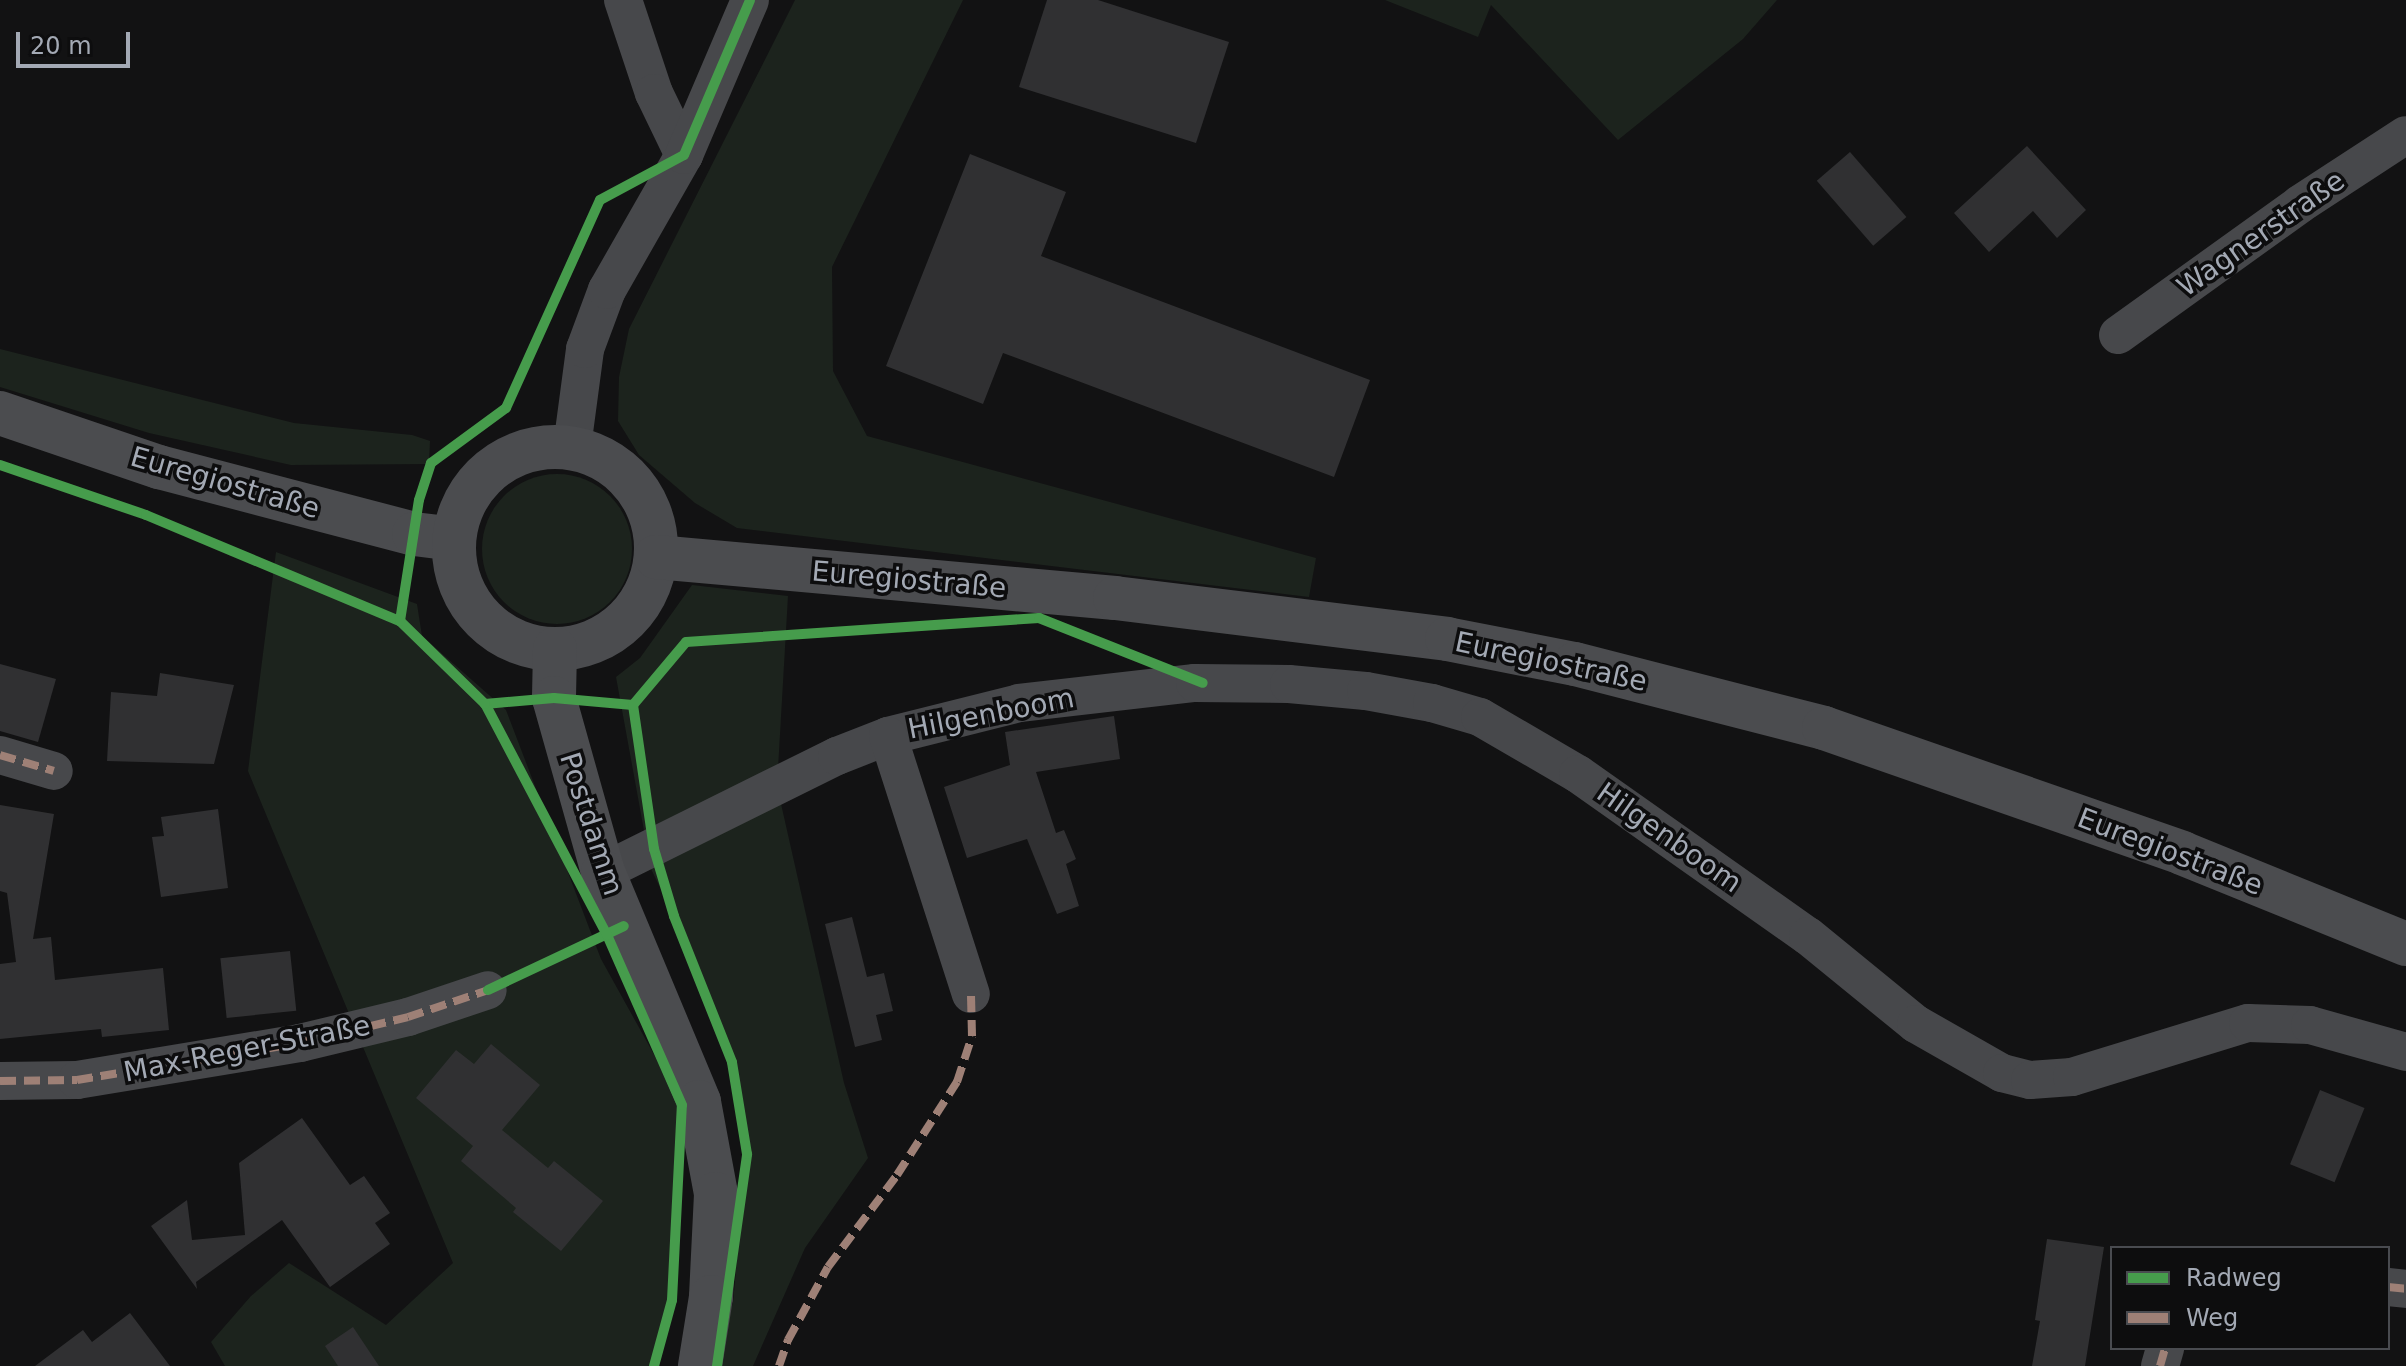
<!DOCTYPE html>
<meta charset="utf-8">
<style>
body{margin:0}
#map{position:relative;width:2406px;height:1366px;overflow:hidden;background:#121213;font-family:"DejaVu Sans",sans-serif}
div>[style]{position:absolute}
.green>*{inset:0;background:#1c231d}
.round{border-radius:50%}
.building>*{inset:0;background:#303032;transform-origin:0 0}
.street>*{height:38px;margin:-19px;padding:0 19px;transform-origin:19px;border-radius:19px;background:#47484b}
.secondary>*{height:44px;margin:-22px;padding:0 22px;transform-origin:22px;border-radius:22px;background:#4b4c4f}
.secondary>.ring{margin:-22px;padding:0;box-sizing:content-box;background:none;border:44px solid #4b4c4f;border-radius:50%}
.quiet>*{height:8px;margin-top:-4px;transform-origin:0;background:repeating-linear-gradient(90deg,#9e8076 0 16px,transparent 0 24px)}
.cycleway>*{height:10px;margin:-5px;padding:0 5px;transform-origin:5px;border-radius:5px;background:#469c4c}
span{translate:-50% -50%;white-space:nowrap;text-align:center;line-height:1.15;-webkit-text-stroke:7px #0d0d0e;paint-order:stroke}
.street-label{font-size:28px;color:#a3a9b4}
.legend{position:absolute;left:2110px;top:1246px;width:280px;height:104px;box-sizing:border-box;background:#0d0d0e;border:2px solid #494b50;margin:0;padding:10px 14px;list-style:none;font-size:24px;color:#a3a9b4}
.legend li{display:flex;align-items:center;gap:16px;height:40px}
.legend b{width:40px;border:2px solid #494b50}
.scale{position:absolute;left:16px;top:32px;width:114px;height:36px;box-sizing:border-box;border:4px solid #a3a9b4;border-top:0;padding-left:10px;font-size:24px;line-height:28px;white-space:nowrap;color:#a3a9b4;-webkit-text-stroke:6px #0d0d0e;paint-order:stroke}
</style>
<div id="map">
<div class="green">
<i style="clip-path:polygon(795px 0,963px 0,832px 267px,833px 371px,867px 436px,1316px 558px,1309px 597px,737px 528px,695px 503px,639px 455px,618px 421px,619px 377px,629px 329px)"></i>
<i style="clip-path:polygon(1385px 0,1777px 0,1743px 39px,1618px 140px,1491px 5px,1478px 37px)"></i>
<i style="clip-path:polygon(0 349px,294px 423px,412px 435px,430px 441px,429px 464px,291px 465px,149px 433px,0 387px)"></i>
<i class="round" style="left:482px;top:474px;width:150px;height:150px"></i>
<i style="clip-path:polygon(276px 552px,417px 604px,422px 636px,506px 710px,601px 959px,682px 1105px,672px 1300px,654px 1366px,225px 1366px,211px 1342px,251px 1296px,289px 1263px,386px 1325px,453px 1263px,248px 771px)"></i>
<i style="clip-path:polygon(692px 585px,788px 596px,777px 786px,844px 1083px,868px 1158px,805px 1248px,753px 1366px,710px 1366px,733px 1303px,748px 1136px,732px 1062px,674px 916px,651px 869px,616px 677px,640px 658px)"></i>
</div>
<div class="building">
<i style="clip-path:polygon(1047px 0,1098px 0,1229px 42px,1196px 143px,1019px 87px)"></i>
<i style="clip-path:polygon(2027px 146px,2086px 210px,2057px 238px,2033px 211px,1989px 252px,1954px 213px)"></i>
<i style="left:1850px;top:152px;width:86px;height:44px;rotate:49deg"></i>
<i style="clip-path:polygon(970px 154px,1066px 192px,1041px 256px,1370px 380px,1334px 477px,1003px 353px,983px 404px,886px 366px)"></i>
<i style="clip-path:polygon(0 664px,56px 679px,38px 742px,0 731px)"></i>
<i style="clip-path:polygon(160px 673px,234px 685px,214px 764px,107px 761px,111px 692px,157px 696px)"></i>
<i style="clip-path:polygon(1114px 716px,1120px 759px,1036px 772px,1056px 833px,1064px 830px,1076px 859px,1066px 864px,1079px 906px,1057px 914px,1027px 839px,967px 858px,944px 787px,1010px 765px,1005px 732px)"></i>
<i style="clip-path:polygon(0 805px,54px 814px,33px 939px,51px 937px,55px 980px,163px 968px,169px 1030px,102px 1037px,101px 1029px,0 1039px,0 964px,16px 962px,7px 893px,0 891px)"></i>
<i style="clip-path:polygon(218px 809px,228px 888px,161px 897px,152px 837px,164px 836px,161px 817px)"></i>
<i style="clip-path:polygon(852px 917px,867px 977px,884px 973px,893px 1011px,876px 1015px,882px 1040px,855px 1047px,825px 924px)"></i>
<i style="left:290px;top:951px;width:60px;height:70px;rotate:84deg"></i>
<i style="clip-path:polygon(491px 1044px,540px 1085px,502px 1130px,548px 1168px,554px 1161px,603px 1201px,561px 1251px,513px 1212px,516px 1208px,461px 1161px,473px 1146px,416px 1098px,456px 1050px,474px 1064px)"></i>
<i style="left:2320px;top:1090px;width:48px;height:80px;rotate:22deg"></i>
<i style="clip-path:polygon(302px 1118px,350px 1185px,364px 1176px,390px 1213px,375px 1223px,390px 1244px,330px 1287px,282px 1220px,196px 1282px,197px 1289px,151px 1226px,187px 1200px,192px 1240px,245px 1235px,239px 1163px)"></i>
<i style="clip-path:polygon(2047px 1239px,2104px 1247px,2085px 1366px,2032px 1366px,2040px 1321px,2035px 1320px)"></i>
<i style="clip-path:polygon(130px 1313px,170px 1366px,35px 1366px,83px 1330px,92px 1342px)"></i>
<i style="clip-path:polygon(353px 1327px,379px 1366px,338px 1366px,325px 1346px)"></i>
</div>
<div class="street">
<i style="left:623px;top:0;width:98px;rotate:71.6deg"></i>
<i style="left:654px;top:93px;width:69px;rotate:64.2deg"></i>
<i style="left:2118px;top:335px;width:224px;rotate:-35.7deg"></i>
<i style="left:2300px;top:204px;width:126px;rotate:-33.1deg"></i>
<i style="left:572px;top:447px;width:99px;rotate:-82.4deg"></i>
<i style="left:585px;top:349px;width:63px;rotate:-69.6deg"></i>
<i style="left:607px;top:290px;width:155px;rotate:-60.3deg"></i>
<i style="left:684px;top:155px;width:168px;rotate:-66.9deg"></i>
<i style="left:888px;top:736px;width:135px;rotate:-14.1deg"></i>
<i style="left:1019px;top:703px;width:177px;rotate:-6.5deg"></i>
<i style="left:1195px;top:683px;width:94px;rotate:0.6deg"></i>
<i style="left:1289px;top:684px;width:77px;rotate:5.2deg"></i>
<i style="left:1366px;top:691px;width:67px;rotate:10.3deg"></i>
<i style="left:1432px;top:703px;width:50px;rotate:16.3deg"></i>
<i style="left:1480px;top:717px;width:113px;rotate:30.2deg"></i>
<i style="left:1578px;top:774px;width:281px;rotate:35.2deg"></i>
<i style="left:1808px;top:936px;width:139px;rotate:39.2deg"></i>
<i style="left:1916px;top:1024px;width:99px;rotate:29.7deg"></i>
<i style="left:2002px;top:1073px;width:29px;rotate:14deg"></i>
<i style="left:2030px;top:1080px;width:42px;rotate:-4.1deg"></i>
<i style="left:2072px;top:1077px;width:184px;rotate:-17.1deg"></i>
<i style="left:2248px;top:1023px;width:62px;rotate:1.8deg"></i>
<i style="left:2310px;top:1025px;width:100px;rotate:15.7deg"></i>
<i style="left:0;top:755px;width:56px;rotate:16.5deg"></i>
<i style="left:603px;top:872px;width:261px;rotate:-26.4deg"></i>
<i style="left:837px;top:756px;width:55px;rotate:-21.4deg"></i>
<i style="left:888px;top:736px;width:271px;rotate:72.2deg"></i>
<i style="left:0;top:1081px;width:77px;rotate:-0.7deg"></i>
<i style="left:77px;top:1080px;width:226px;rotate:-9.4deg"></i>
<i style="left:300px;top:1043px;width:111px;rotate:-13.5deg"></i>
<i style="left:408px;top:1017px;width:84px;rotate:-18.6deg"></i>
<i style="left:2388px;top:1287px;width:18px;rotate:6deg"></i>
<i style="left:2160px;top:1366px;width:19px;rotate:-74deg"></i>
</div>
<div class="secondary">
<i style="left:0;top:413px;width:168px;rotate:18.8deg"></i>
<i style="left:159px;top:467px;width:264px;rotate:14.7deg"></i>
<i style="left:414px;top:534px;width:40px;rotate:7.1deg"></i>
<i class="ring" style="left:454px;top:447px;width:158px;height:158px"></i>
<i style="left:656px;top:557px;width:461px;rotate:5.1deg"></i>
<i style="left:1115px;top:598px;width:335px;rotate:7deg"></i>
<i style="left:1447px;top:639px;width:130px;rotate:11.1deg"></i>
<i style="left:1575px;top:664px;width:257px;rotate:14.4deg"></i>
<i style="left:1824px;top:728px;width:379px;rotate:19.2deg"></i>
<i style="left:2182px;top:853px;width:242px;rotate:22.1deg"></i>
<i style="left:555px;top:649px;width:49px;rotate:91.2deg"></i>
<i style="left:554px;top:698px;width:181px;rotate:74.3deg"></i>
<i style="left:603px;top:872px;width:249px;rotate:67.3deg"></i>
<i style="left:699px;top:1102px;width:94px;rotate:79.5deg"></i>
<i style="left:716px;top:1194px;width:103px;rotate:92.8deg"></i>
<i style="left:711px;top:1297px;width:70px;rotate:99.1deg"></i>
</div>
<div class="quiet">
<i style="left:0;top:755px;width:56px;rotate:16.5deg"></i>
<i style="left:0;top:1081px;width:77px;rotate:-0.7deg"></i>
<i style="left:77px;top:1080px;width:226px;rotate:-9.4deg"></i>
<i style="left:300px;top:1043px;width:111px;rotate:-13.5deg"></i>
<i style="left:408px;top:1017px;width:84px;rotate:-18.6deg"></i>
<i style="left:2388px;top:1287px;width:18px;rotate:6deg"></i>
<i style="left:779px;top:1366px;width:28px;rotate:-71deg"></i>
<i style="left:788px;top:1340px;width:83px;rotate:-61.3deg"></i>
<i style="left:828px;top:1267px;width:115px;rotate:-53.1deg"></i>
<i style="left:897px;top:1175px;width:111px;rotate:-57.2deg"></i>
<i style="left:957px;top:1082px;width:48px;rotate:-71.9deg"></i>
<i style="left:972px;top:1036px;width:42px;rotate:-91.4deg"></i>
<i style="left:2160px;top:1366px;width:19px;rotate:-74deg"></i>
</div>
<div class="cycleway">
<i style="left:0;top:465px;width:154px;rotate:18.9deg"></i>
<i style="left:146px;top:515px;width:275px;rotate:22.7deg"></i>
<i style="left:485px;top:704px;width:69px;rotate:-5deg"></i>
<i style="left:554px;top:698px;width:79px;rotate:5.1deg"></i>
<i style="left:488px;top:990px;width:150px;rotate:-25.2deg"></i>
<i style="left:654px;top:1366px;width:68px;rotate:-74.7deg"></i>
<i style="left:672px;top:1300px;width:195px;rotate:-87.1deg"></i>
<i style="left:682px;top:1105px;width:186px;rotate:-113.8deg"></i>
<i style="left:607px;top:935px;width:261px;rotate:-117.8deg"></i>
<i style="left:485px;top:704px;width:119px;rotate:-135.7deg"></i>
<i style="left:400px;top:621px;width:122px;rotate:-81.1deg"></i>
<i style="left:419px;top:500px;width:39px;rotate:-72deg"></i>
<i style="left:431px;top:463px;width:93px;rotate:-36.3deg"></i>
<i style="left:506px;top:408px;width:228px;rotate:-65.7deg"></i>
<i style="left:600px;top:200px;width:95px;rotate:-28.2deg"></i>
<i style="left:684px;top:155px;width:168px;rotate:-66.9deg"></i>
<i style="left:717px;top:1366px;width:214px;rotate:-81.9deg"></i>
<i style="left:747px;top:1154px;width:93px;rotate:-99.3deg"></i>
<i style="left:732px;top:1062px;width:157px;rotate:-111.7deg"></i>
<i style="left:674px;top:916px;width:70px;rotate:-106.6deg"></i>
<i style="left:654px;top:849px;width:146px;rotate:-98.3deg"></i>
<i style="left:633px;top:705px;width:82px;rotate:-49.9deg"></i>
<i style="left:686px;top:642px;width:354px;rotate:-3.9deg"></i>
<i style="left:1039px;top:618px;width:176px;rotate:21.6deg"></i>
</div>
<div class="street-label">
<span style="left:2261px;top:234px;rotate:-35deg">Wagnerstraße</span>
<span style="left:225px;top:483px;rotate:16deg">Euregiostraße</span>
<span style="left:909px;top:580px;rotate:5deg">Euregiostraße</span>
<span style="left:1551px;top:662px;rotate:12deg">Euregiostraße</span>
<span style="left:991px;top:714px;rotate:-11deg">Hilgenboom</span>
<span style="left:591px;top:824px;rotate:72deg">Postdamm</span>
<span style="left:1669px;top:838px;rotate:35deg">Hilgenboom</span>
<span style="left:2170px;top:852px;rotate:21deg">Euregiostraße</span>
<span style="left:247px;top:1049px;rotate:-11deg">Max-Reger-Straße</span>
</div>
<ul class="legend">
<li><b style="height:10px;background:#469c4c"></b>Radweg</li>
<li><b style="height:10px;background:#9e8076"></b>Weg</li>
</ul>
<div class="scale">20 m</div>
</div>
